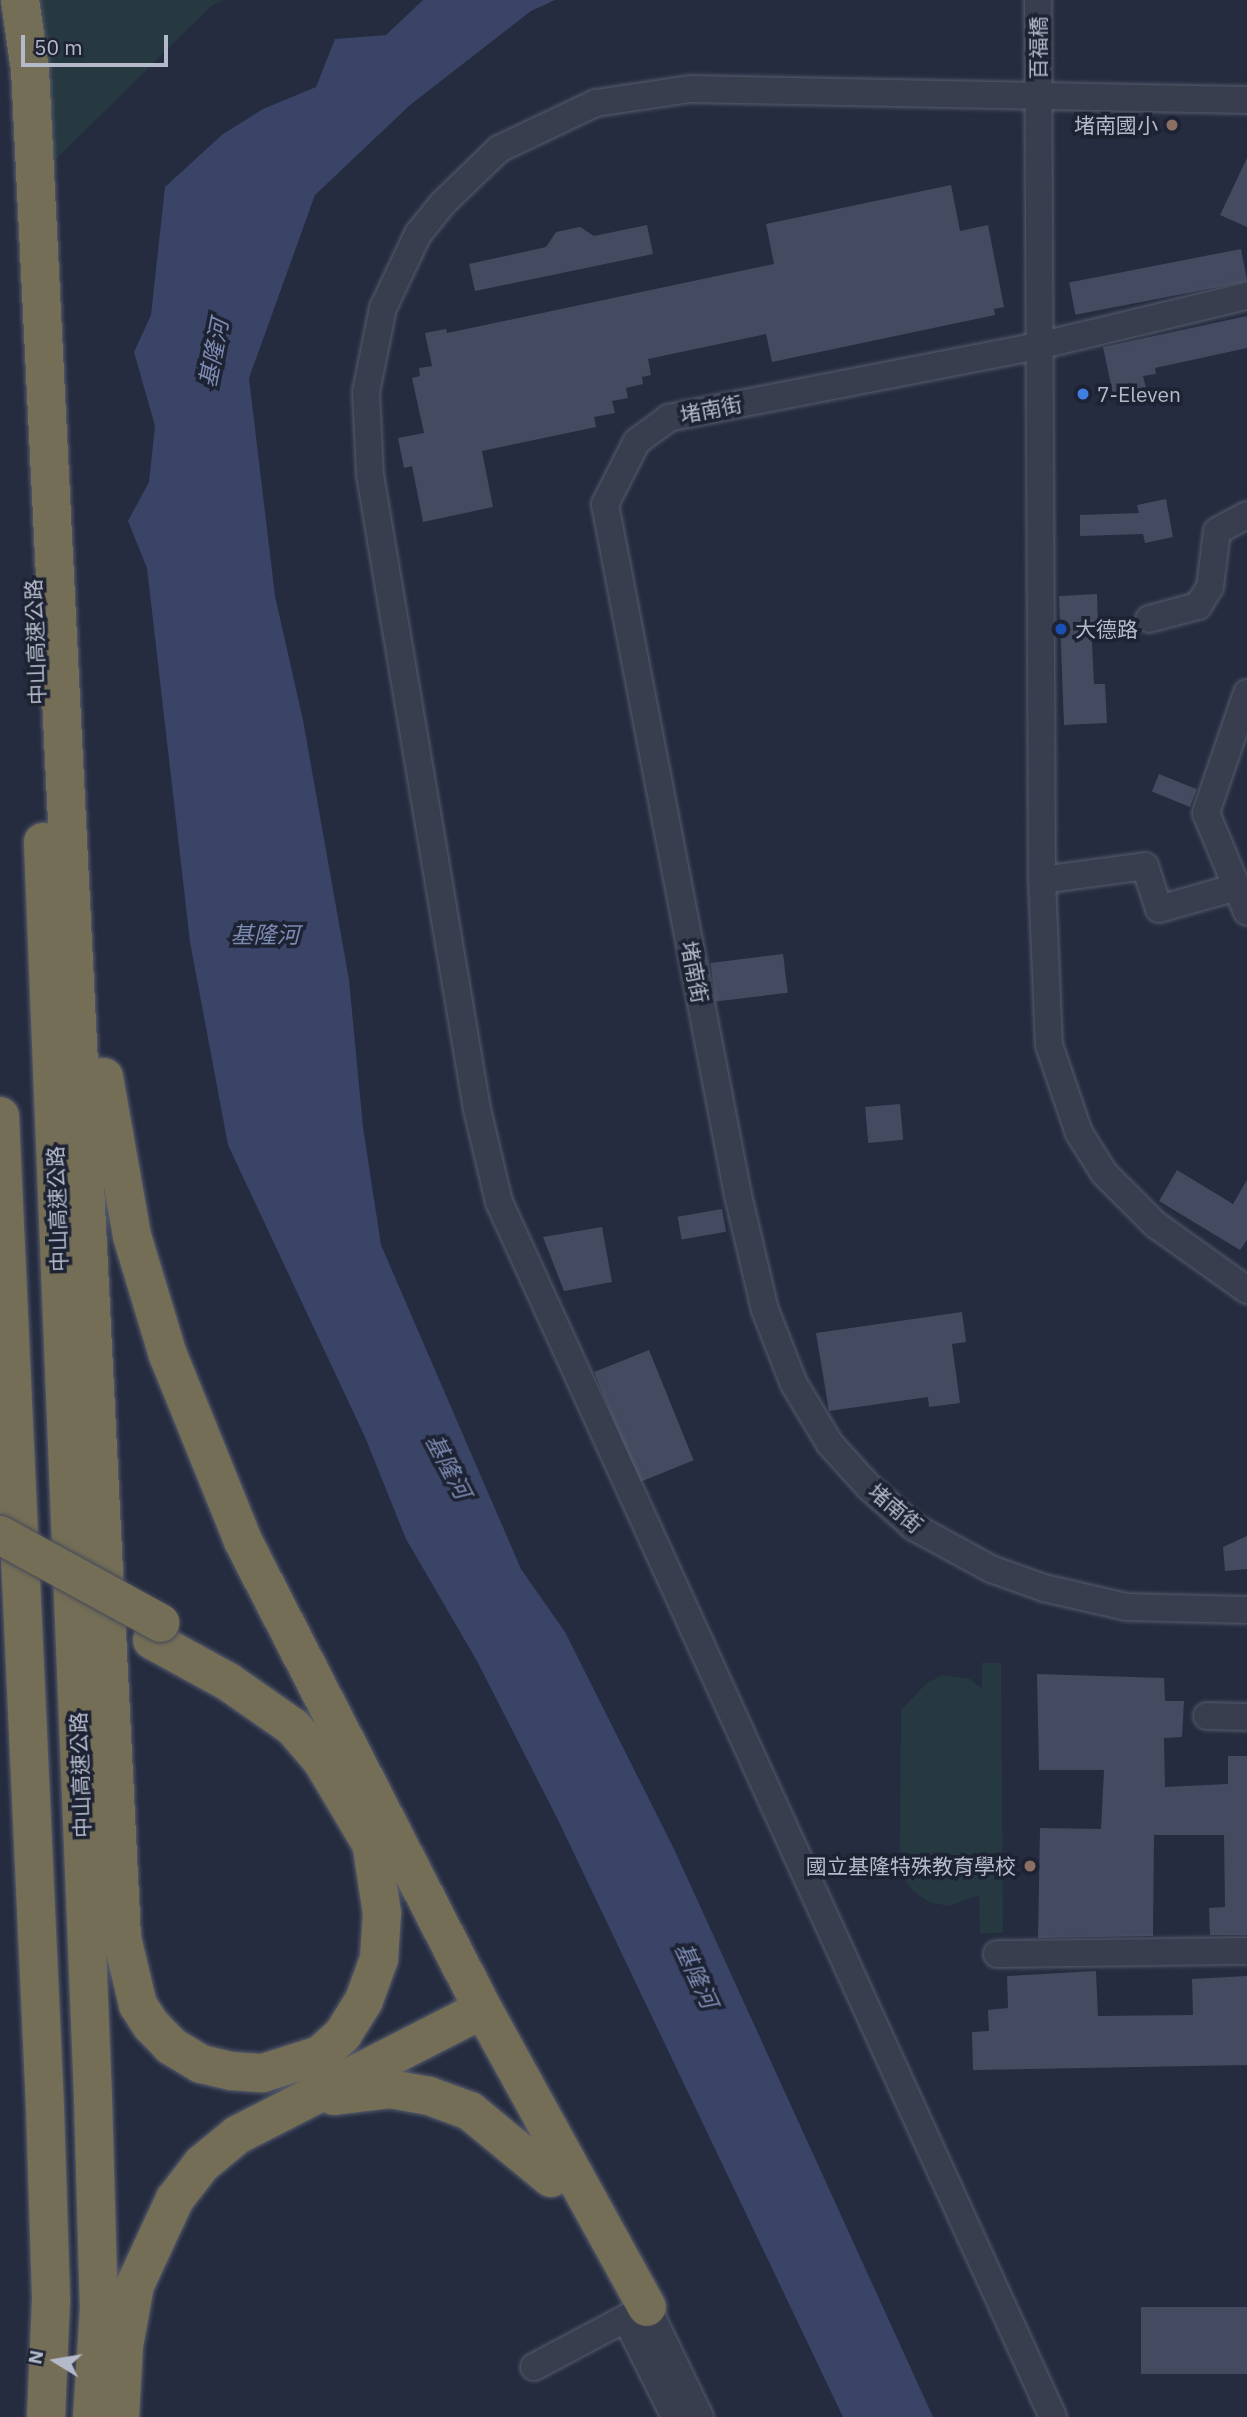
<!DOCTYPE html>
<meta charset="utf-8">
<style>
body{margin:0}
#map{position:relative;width:1247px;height:2417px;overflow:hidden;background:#252c3f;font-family:"IBM Plex Sans","Noto Sans TC",sans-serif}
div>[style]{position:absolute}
.green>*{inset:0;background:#273940}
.water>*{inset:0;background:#394466}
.building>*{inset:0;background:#444b61;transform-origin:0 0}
.roads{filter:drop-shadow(0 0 2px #575c6d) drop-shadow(0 0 2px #575c6d)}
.minor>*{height:26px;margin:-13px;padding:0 13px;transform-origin:13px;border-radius:13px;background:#393e4f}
.highway>*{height:38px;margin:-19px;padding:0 19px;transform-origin:19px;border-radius:19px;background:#756e56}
.bridges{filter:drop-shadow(0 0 2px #44495a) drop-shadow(0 0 2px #44495a)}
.highway-bridge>*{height:38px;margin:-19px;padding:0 19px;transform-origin:19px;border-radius:19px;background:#756e56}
.dots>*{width:19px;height:19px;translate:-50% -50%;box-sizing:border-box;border:4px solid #1e2334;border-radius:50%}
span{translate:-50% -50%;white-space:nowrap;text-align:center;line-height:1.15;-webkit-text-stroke:7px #1e2334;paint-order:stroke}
.street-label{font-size:21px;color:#b5baca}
.poi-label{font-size:21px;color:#b5baca}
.right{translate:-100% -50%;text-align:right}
.left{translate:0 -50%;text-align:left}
.water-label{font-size:23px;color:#7c8bb1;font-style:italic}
.north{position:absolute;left:21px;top:2326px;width:70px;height:70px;-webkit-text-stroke:5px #1e2334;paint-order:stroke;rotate:281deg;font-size:19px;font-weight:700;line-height:28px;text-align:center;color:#b5baca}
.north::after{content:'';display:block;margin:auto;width:24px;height:32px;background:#b5baca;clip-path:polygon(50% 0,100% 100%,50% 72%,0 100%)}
.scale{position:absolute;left:21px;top:35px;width:147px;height:32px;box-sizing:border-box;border:4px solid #b5baca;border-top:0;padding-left:9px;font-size:21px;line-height:24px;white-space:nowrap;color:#b5baca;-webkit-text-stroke:5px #1e2334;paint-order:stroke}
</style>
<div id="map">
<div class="green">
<i style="clip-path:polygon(41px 0,223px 0,211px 6px,51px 164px)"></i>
<i style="clip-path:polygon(982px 1663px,1001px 1663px,1003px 1933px,980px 1933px,979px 1895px,949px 1906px,929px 1902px,912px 1890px,900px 1871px,901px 1710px,927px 1683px,943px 1675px,970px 1679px,982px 1689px)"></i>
</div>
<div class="water">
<i style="clip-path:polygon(423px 0,555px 0,531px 11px,410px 105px,315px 195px,249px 378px,275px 596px,303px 720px,349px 980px,363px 1127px,381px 1245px,521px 1569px,565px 1632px,674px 1849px,933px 2417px,843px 2417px,558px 1820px,477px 1661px,406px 1539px,365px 1437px,228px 1145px,190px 942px,147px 568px,128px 521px,149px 482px,155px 426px,134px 352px,151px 315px,165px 187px,223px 134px,263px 109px,316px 87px,335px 39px,386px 35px)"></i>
</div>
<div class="building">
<i style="clip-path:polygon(1247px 158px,1247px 227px,1220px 215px)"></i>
<i style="clip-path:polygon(951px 185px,960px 231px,988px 225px,1004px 307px,994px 309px,995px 315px,772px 362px,766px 334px,648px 359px,651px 375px,642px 377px,643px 384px,626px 388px,628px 398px,612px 401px,615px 413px,594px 417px,596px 427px,482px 451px,493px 507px,423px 522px,412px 466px,404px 468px,398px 438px,424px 433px,412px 378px,420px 376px,419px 368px,432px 366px,425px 333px,446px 329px,447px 333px,774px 264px,766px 224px)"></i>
<i style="clip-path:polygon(647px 225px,653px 254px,475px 291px,469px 264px,546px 247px,556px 232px,580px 227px,594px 236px)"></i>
<i style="left:1241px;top:249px;width:33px;height:175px;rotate:79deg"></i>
<i style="clip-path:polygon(1247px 316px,1247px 348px,1155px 368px,1156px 374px,1143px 376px,1147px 392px,1114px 399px,1103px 347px)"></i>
<i style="clip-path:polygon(1166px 499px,1173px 537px,1145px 543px,1143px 534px,1080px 536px,1080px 515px,1139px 513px,1137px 505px)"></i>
<i style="clip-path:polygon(1097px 594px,1098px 623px,1091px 623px,1094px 684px,1105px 684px,1107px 723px,1064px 725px,1059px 596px)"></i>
<i style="left:1159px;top:774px;width:41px;height:19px;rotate:22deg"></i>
<i style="left:783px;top:954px;width:39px;height:73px;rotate:83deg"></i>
<i style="left:900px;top:1104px;width:36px;height:35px;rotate:85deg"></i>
<i style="clip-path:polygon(1177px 1170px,1233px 1204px,1247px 1180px,1247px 1240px,1240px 1250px,1159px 1201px)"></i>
<i style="left:722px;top:1209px;width:23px;height:45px;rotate:80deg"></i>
<i style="clip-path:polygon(602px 1227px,612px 1282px,564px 1291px,543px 1237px)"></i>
<i style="clip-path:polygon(962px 1312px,966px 1342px,952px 1344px,960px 1403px,929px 1407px,928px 1397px,829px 1411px,816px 1333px)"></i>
<i style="left:649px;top:1350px;width:119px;height:59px;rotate:68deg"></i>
<i style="clip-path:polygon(1247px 1536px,1247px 1569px,1225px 1571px,1223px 1547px)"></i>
<i style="clip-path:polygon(1037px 1674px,1164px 1678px,1165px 1701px,1184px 1701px,1182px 1737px,1164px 1738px,1165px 1787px,1228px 1784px,1228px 1756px,1247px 1756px,1247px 1935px,1210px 1935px,1209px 1908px,1225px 1907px,1224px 1835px,1154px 1835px,1153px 1936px,1038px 1938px,1040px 1828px,1101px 1829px,1104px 1770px,1039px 1770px)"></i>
<i style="clip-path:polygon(1096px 1971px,1098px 2016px,1193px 2015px,1192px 1979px,1247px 1976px,1247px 2065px,973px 2070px,972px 2032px,989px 2031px,988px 2010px,1008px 2008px,1007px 1976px)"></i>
<i style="left:1247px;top:2307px;width:67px;height:106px;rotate:90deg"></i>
</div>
<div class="roads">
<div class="minor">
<i style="left:1038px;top:0;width:880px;rotate:89.74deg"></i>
<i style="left:1042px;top:880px;width:165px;rotate:87.6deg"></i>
<i style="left:1049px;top:1045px;width:93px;rotate:71.2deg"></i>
<i style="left:1079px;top:1133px;width:47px;rotate:58deg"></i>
<i style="left:1104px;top:1173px;width:74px;rotate:45deg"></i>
<i style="left:1156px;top:1225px;width:112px;rotate:35.5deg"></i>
<i style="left:1247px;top:296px;width:215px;rotate:166.5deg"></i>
<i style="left:1038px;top:346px;width:376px;rotate:169deg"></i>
<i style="left:669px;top:418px;width:39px;rotate:144deg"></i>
<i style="left:637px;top:441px;width:71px;rotate:116.9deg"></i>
<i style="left:605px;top:504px;width:704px;rotate:79.11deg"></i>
<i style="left:738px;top:1195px;width:118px;rotate:76.8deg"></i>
<i style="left:765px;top:1310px;width:79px;rotate:68.6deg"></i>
<i style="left:794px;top:1384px;width:70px;rotate:59deg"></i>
<i style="left:830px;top:1444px;width:59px;rotate:47.7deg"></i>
<i style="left:870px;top:1488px;width:59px;rotate:41.6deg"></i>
<i style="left:914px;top:1527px;width:88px;rotate:28.6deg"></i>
<i style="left:991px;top:1569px;width:56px;rotate:19.7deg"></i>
<i style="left:1044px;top:1588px;width:84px;rotate:13deg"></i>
<i style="left:1126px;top:1607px;width:121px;rotate:1.4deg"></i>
<i style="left:1149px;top:619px;width:51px;rotate:-14.9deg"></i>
<i style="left:1198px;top:606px;width:22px;rotate:-58deg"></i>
<i style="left:1210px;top:587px;width:56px;rotate:-82.9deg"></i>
<i style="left:1217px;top:531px;width:34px;rotate:-28deg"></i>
<i style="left:1247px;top:693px;width:127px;rotate:108.9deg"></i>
<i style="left:1206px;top:813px;width:107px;rotate:67.5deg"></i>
<i style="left:1042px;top:880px;width:104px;rotate:-7.7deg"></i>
<i style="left:1145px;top:866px;width:45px;rotate:72deg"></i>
<i style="left:1159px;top:909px;width:81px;rotate:-15.8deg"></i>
<i style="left:1207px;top:1716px;width:40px;rotate:1.4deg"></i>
<i style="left:997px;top:1954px;width:250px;rotate:-0.7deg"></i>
<i style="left:626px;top:2319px;width:110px;rotate:63.4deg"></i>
<i style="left:534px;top:2367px;width:128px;rotate:-28deg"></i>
<i style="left:647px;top:2307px;width:122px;rotate:64.3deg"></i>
<i style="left:1053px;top:2417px;width:1335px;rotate:-114.51deg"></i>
<i style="left:499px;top:1202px;width:96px;rotate:-103.3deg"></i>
<i style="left:477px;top:1109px;width:643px;rotate:-99.58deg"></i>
<i style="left:370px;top:475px;width:83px;rotate:-92.8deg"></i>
<i style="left:366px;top:392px;width:86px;rotate:-78.6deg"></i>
<i style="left:383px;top:308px;width:82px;rotate:-64.7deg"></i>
<i style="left:418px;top:234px;width:38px;rotate:-51deg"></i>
<i style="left:442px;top:204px;width:79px;rotate:-44deg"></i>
<i style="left:499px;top:149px;width:107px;rotate:-25.4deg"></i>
<i style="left:596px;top:103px;width:96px;rotate:-8.4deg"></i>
<i style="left:691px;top:89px;width:556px;rotate:1.13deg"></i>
</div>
<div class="highway">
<i style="left:20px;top:0;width:70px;rotate:81.8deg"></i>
<i style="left:30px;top:69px;width:1871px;rotate:87.18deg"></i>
<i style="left:122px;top:1938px;width:69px;rotate:76.6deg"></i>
<i style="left:138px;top:2005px;width:24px;rotate:57deg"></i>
<i style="left:151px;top:2025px;width:29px;rotate:46deg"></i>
<i style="left:171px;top:2046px;width:35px;rotate:31deg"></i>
<i style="left:201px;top:2064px;width:31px;rotate:13deg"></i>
<i style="left:231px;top:2071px;width:32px;rotate:4deg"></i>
<i style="left:263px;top:2073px;width:60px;rotate:-17.5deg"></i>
<i style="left:320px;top:2055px;width:31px;rotate:-42deg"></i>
<i style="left:343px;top:2034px;width:40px;rotate:-58deg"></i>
<i style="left:364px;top:2000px;width:44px;rotate:-69.9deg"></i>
<i style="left:379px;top:1959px;width:46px;rotate:-86.3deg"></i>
<i style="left:382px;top:1913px;width:72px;rotate:-98.8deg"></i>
<i style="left:43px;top:842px;width:1257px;rotate:87.72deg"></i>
<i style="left:93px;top:2098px;width:209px;rotate:88.4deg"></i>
<i style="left:99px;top:2307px;width:110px;rotate:93.6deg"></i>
<i style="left:104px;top:1077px;width:161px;rotate:80deg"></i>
<i style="left:132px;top:1236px;width:124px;rotate:73.2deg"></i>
<i style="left:168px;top:1355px;width:201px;rotate:68deg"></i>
<i style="left:243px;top:1541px;width:526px;rotate:62.85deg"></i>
<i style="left:483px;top:2009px;width:340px;rotate:61.2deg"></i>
<i style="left:0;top:1116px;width:992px;rotate:87.4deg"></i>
<i style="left:45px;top:2107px;width:192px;rotate:88.2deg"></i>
<i style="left:51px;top:2299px;width:118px;rotate:92.4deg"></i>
<i style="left:152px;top:1640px;width:85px;rotate:28.7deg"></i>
<i style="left:227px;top:1681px;width:80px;rotate:34.9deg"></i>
<i style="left:293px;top:1727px;width:45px;rotate:49.5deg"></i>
<i style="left:322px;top:1761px;width:106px;rotate:59.3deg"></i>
<i style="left:334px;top:2096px;width:56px;rotate:-7.1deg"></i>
<i style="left:390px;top:2089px;width:40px;rotate:10deg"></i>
<i style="left:429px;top:2096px;width:44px;rotate:20.1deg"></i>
<i style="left:470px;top:2111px;width:105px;rotate:39.6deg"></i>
<i style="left:120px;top:2417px;width:71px;rotate:-86.8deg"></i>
<i style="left:124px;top:2346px;width:62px;rotate:-79.8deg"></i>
<i style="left:135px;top:2285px;width:95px;rotate:-65.1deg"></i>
<i style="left:175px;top:2199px;width:44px;rotate:-52.4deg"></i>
<i style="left:202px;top:2164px;width:45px;rotate:-39.6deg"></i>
<i style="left:237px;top:2135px;width:276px;rotate:-27.1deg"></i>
</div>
</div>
<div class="bridges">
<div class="highway-bridge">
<i style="left:0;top:1535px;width:183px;rotate:28.7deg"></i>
</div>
</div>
<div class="dots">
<i style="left:1172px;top:125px;background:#8d6e63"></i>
<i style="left:1083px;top:394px;background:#3f7fe0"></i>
<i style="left:1061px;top:629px;background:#1a4fb4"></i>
<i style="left:1030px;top:1866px;background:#8d6e63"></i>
</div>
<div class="street-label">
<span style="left:1038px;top:48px;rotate:-90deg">百福橋</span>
<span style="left:711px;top:409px;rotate:-11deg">堵南街</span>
<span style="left:35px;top:642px;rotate:-92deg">中山高速公路</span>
<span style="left:695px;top:972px;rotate:79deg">堵南街</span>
<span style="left:57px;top:1209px;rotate:-92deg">中山高速公路</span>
<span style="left:896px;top:1508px;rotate:40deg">堵南街</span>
<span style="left:80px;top:1775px;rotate:-92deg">中山高速公路</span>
</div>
<div class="poi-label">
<span class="right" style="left:1158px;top:125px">堵南國小</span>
<span class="left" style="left:1097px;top:394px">7-Eleven</span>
<span class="left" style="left:1075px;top:629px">大德路</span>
<span class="right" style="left:1016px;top:1866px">國立基隆特殊教育學校</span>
</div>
<div class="water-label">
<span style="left:213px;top:353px;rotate:-79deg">基隆河</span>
<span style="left:265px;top:934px">基隆河</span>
<span style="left:449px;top:1466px;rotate:62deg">基隆河</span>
<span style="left:697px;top:1975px;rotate:65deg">基隆河</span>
</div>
<div class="north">N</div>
<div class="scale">50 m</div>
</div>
